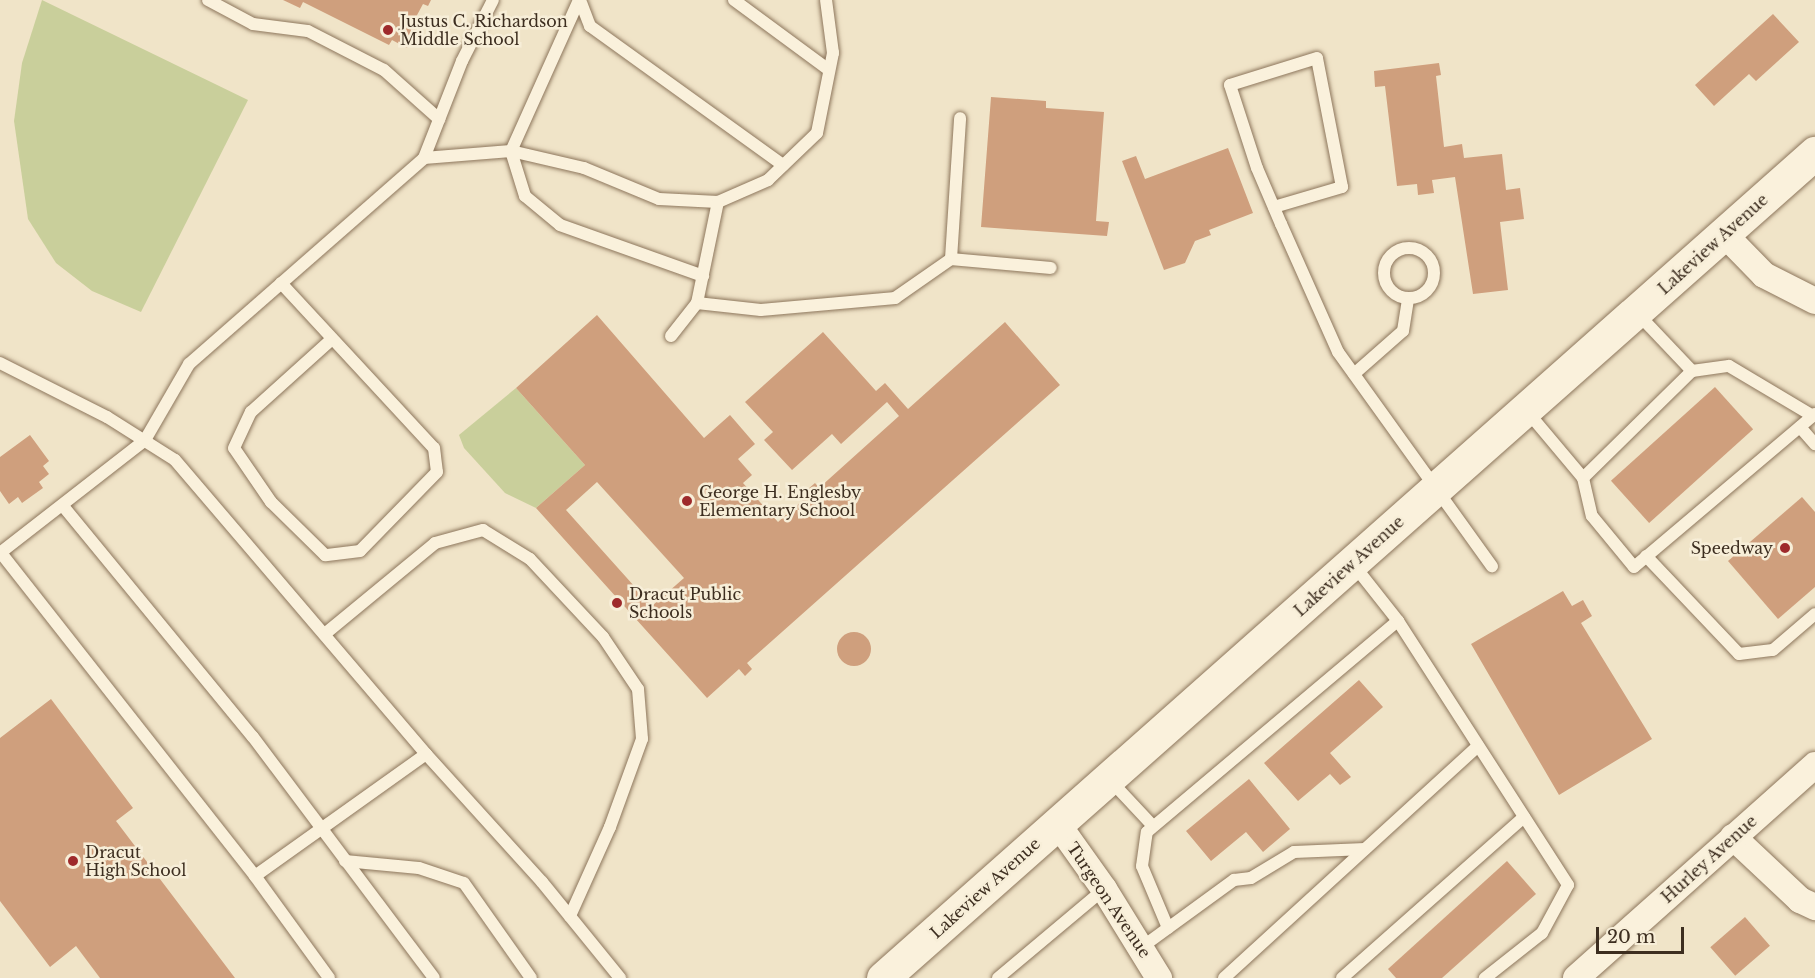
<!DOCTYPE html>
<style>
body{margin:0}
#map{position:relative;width:1815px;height:978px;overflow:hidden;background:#f0e4c8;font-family:"Libre Baskerville",serif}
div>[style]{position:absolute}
.green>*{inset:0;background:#c9cf9b}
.building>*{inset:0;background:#cf9f7d;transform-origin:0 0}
.round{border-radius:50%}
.roads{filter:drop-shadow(0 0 2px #8d765c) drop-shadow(0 0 2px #8d765c)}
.service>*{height:12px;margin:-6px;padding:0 6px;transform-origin:6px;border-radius:6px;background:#faf1dc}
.service>.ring{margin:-6px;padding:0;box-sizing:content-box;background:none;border:12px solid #faf1dc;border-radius:50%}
.minor>*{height:26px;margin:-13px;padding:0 13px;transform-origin:13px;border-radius:13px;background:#faf1dc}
.secondary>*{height:33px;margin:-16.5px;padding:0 16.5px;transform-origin:16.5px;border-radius:16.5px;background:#faf1dc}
.dots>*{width:16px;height:16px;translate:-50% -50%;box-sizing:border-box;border:3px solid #f7eed8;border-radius:50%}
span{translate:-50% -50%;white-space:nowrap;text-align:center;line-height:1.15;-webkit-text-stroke:5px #f7eed8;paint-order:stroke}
.poi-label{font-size:16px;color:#3d2e20}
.left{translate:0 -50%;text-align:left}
.right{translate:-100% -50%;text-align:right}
.street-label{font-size:16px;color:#3d2e20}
.scale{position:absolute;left:1596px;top:927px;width:88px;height:27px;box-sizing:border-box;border:3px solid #3d2e20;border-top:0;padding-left:8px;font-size:18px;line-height:21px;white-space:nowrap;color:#3d2e20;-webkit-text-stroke:4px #f7eed8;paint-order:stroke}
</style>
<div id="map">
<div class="green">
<i style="clip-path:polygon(42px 0,248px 100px,141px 312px,92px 291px,56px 263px,28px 219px,14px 121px,22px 63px)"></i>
<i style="clip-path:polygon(516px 388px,585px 465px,536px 508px,505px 493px,464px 448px,459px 435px)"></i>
</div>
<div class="building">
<i style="clip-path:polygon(283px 0,431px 0,428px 6px,423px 4px,416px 17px,422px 20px,407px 48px,392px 40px,389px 45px,303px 2px,300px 8px)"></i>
<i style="clip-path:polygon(1773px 14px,1799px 42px,1756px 81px,1749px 74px,1714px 106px,1695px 85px)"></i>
<i style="clip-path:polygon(1439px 63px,1441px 75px,1436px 76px,1444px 147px,1462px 144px,1464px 158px,1502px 154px,1506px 190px,1520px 188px,1524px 219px,1500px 222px,1508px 290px,1473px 294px,1455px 177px,1432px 180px,1434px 193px,1418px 195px,1417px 184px,1397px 186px,1385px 86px,1375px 87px,1374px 71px)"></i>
<i style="clip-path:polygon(991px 97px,1046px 101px,1046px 108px,1104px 112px,1096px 221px,1109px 222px,1107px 236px,981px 227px)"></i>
<i style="clip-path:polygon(1228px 148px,1253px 213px,1209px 230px,1211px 235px,1195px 241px,1185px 263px,1164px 270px,1122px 161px,1136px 156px,1145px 179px)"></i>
<i style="clip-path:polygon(evenodd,597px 315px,704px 438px,730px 415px,755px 444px,738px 459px,752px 475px,743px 483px,778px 522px,810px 494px,807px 490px,815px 483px,819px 488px,899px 416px,887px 402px,841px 444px,832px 434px,792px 470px,764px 440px,773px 432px,745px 402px,823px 332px,876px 391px,885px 383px,908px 409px,1005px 322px,1060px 385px,747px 663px,752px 669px,745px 676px,739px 669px,707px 698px,536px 508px,585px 465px,516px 388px,597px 315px,597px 482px,684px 578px,652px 606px,566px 510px,597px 482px)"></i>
<i style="left:1715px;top:387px;width:57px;height:140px;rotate:48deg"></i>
<i style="clip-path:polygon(30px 435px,49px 461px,43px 466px,49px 474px,39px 482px,43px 488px,22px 503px,18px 497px,9px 504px,0 491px,0 457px)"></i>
<i style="clip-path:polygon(1802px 497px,1815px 512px,1815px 587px,1778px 619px,1728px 561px)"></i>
<i style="clip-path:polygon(1563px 591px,1572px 606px,1583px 600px,1592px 616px,1581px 623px,1652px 739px,1559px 795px,1471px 644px)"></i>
<i class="round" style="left:837px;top:632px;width:34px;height:34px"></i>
<i style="clip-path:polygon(1359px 680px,1383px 707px,1330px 753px,1351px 777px,1340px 785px,1330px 774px,1298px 801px,1264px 763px)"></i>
<i style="clip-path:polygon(51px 699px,133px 808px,116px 821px,235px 978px,100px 978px,76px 946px,50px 967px,0 901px,0 738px)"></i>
<i style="clip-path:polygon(1249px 779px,1290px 829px,1263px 852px,1246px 832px,1211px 861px,1186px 831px)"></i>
<i style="clip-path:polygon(1507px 861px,1536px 894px,1442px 978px,1396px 978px,1388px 969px)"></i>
<i style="left:1745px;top:917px;width:38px;height:46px;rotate:49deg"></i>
</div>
<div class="roads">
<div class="service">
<i style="left:208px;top:0;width:51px;rotate:28.1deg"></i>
<i style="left:253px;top:24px;width:55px;rotate:7.3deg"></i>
<i style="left:308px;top:31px;width:85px;rotate:27.2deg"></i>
<i style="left:384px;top:70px;width:74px;rotate:41.7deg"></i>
<i style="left:579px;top:0;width:166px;rotate:114.2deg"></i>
<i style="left:511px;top:151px;width:47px;rotate:72.7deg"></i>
<i style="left:525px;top:196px;width:45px;rotate:39.6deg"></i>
<i style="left:560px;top:225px;width:152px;rotate:19.6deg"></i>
<i style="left:580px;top:0;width:28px;rotate:69deg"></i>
<i style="left:590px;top:26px;width:238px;rotate:35.8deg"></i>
<i style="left:734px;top:0;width:118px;rotate:36.4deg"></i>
<i style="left:424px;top:158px;width:87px;rotate:-4.6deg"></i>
<i style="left:511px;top:151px;width:75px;rotate:13.1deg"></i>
<i style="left:584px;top:168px;width:81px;rotate:22.5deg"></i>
<i style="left:659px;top:199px;width:59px;rotate:2.9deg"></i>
<i style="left:718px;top:202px;width:55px;rotate:-23.7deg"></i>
<i style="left:768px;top:180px;width:68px;rotate:-43.8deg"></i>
<i style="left:817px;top:133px;width:82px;rotate:-78.7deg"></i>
<i style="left:833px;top:53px;width:53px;rotate:-97.5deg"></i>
<i style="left:1274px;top:207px;width:71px;rotate:-16.4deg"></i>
<i style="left:1342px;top:187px;width:131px;rotate:-101deg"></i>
<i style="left:1317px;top:58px;width:91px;rotate:162.8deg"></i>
<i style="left:1230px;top:85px;width:87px;rotate:72deg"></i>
<i style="left:1257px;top:168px;width:61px;rotate:66.8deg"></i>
<i style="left:1281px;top:224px;width:140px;rotate:66deg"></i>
<i style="left:1338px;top:352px;width:264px;rotate:54.3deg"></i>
<i class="ring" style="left:1384px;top:248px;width:38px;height:38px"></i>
<i style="left:951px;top:259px;width:141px;rotate:-86.3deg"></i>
<i style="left:281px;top:283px;width:225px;rotate:47.2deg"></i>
<i style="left:434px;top:448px;width:24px;rotate:83deg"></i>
<i style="left:437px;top:472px;width:110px;rotate:134.3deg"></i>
<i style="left:360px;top:551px;width:35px;rotate:173deg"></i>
<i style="left:325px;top:555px;width:76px;rotate:-135.5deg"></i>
<i style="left:271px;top:502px;width:65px;rotate:-124.4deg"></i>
<i style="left:234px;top:448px;width:40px;rotate:-65deg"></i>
<i style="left:251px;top:412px;width:109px;rotate:-42deg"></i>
<i style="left:697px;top:303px;width:64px;rotate:6.2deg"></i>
<i style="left:761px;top:310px;width:135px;rotate:-5.1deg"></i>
<i style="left:895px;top:298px;width:68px;rotate:-34.9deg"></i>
<i style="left:951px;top:259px;width:100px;rotate:5.1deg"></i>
<i style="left:1637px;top:313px;width:80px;rotate:46.5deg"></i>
<i style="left:671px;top:336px;width:42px;rotate:-51.8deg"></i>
<i style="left:697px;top:303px;width:103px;rotate:-78.3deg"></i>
<i style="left:0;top:363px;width:120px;rotate:26.8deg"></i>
<i style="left:107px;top:417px;width:80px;rotate:32.3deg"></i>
<i style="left:175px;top:460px;width:387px;rotate:49.5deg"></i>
<i style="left:426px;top:754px;width:173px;rotate:47.8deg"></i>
<i style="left:542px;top:882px;width:124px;rotate:50.9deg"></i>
<i style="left:1354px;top:374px;width:65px;rotate:-41.3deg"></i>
<i style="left:1403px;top:331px;width:33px;rotate:-81deg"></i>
<i style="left:1526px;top:410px;width:89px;rotate:50deg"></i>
<i style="left:1583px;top:478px;width:39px;rotate:77deg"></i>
<i style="left:1592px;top:516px;width:66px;rotate:50.5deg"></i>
<i style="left:1634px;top:567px;width:237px;rotate:-40.2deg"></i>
<i style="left:1800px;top:427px;width:23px;rotate:49deg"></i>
<i style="left:1583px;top:478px;width:153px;rotate:-44.5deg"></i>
<i style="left:1692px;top:371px;width:37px;rotate:-8deg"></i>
<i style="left:1729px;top:366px;width:98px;rotate:30.8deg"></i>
<i style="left:63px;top:506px;width:299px;rotate:50.6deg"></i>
<i style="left:253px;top:737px;width:301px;rotate:53.1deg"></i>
<i style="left:0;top:553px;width:184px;rotate:-37.9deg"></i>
<i style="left:145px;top:440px;width:88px;rotate:-59.9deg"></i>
<i style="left:189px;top:364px;width:313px;rotate:-41.2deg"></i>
<i style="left:424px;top:158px;width:104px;rotate:-68.6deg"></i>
<i style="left:462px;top:61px;width:68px;rotate:-63.1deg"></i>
<i style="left:1px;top:553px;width:411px;rotate:51.8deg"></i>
<i style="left:255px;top:876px;width:210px;rotate:-35.5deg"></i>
<i style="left:1646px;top:556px;width:135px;rotate:46.5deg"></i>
<i style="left:1739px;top:654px;width:34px;rotate:-7deg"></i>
<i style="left:1773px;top:650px;width:55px;rotate:-40.6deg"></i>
<i style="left:1353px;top:564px;width:73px;rotate:51.7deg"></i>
<i style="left:1398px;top:621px;width:314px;rotate:57.2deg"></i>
<i style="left:1568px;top:885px;width:55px;rotate:118.4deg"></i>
<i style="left:1542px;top:933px;width:73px;rotate:141.7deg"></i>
<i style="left:326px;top:633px;width:141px;rotate:-39.5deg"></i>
<i style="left:435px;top:543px;width:50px;rotate:-15.2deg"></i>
<i style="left:483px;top:530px;width:55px;rotate:31.7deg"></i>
<i style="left:530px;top:559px;width:107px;rotate:46.9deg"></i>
<i style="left:603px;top:637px;width:63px;rotate:56.1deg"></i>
<i style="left:638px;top:689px;width:50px;rotate:85.4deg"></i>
<i style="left:642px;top:739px;width:94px;rotate:110deg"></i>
<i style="left:610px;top:827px;width:98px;rotate:114.2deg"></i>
<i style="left:1109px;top:779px;width:64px;rotate:46.9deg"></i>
<i style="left:345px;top:861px;width:74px;rotate:5.4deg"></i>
<i style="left:419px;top:868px;width:47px;rotate:18.4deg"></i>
<i style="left:464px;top:883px;width:116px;rotate:54.8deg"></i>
<i style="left:255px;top:876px;width:126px;rotate:54deg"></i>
<i style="left:1168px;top:928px;width:67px;rotate:-112.8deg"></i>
<i style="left:1142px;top:866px;width:34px;rotate:-82deg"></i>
<i style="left:1147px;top:832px;width:328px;rotate:-40.1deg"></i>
<i style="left:1142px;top:947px;width:114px;rotate:-36.1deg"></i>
<i style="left:1234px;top:880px;width:17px;rotate:-7deg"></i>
<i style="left:1251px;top:878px;width:50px;rotate:-31.2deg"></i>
<i style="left:1294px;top:852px;width:71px;rotate:-2.4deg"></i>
<i style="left:998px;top:978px;width:138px;rotate:-40deg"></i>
<i style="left:1224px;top:978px;width:344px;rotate:-42.4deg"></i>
<i style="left:1342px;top:978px;width:243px;rotate:-41.5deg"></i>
</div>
<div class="minor">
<i style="left:1724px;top:234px;width:57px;rotate:45.7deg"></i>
<i style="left:1764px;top:275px;width:57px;rotate:27deg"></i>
<i style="left:1057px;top:823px;width:81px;rotate:54.5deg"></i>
<i style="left:1104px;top:889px;width:105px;rotate:58.3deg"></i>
<i style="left:1733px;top:837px;width:92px;rotate:43.2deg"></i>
<i style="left:1800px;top:900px;width:17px;rotate:25deg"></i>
<i style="left:1576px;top:978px;width:320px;rotate:-41.7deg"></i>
</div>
<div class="secondary">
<i style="left:883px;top:978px;width:1245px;rotate:-41.52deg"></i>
</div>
</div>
<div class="dots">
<i style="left:388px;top:30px;background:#9e2a2b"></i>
<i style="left:687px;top:501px;background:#9e2a2b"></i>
<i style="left:1785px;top:548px;background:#9e2a2b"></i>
<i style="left:617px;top:603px;background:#9e2a2b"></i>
<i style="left:73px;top:861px;background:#9e2a2b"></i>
</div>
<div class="poi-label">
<span class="left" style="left:400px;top:30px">Justus C. Richardson<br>Middle School</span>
<span class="left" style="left:699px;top:501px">George H. Englesby<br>Elementary School</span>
<span class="right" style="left:1773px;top:548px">Speedway</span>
<span class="left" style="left:629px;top:603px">Dracut Public<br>Schools</span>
<span class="left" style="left:85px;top:861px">Dracut<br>High School</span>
</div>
<div class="street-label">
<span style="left:1713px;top:244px;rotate:-42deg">Lakeview Avenue</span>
<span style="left:1349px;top:566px;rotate:-42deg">Lakeview Avenue</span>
<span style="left:1709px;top:859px;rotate:-42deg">Hurley Avenue</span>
<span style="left:985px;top:888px;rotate:-42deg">Lakeview Avenue</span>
<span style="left:1109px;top:900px;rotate:56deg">Turgeon Avenue</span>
</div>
<div class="scale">20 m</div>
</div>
